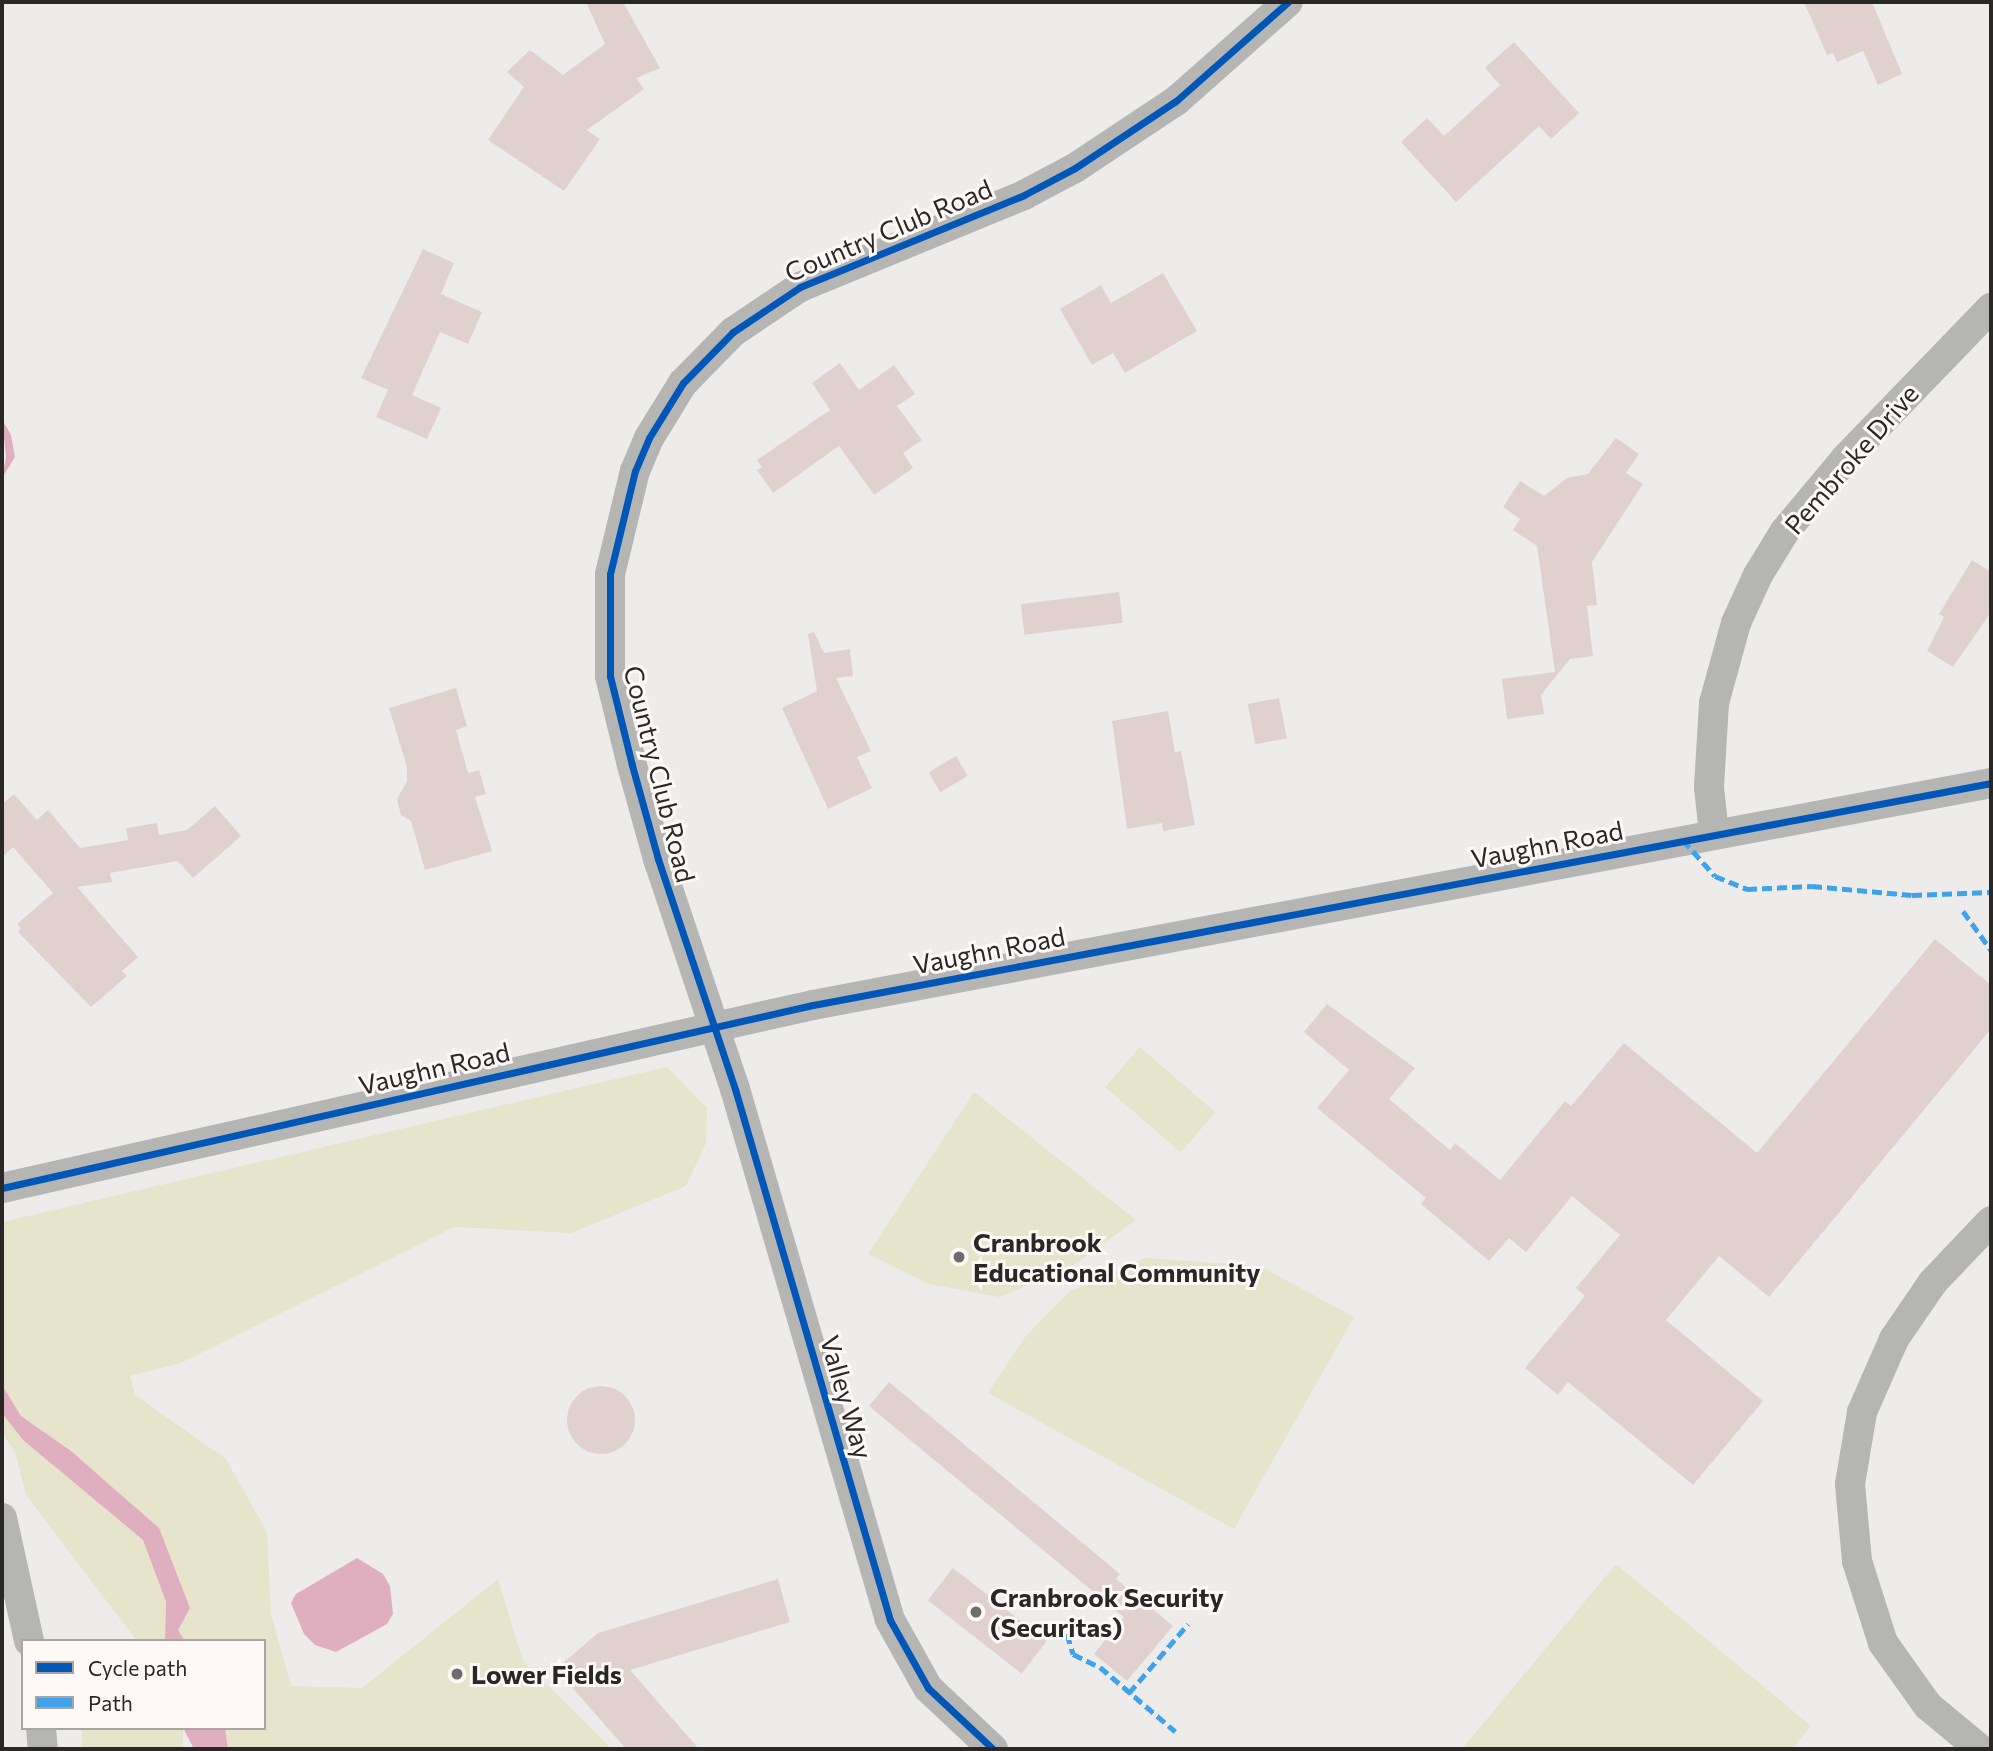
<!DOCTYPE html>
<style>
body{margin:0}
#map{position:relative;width:1993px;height:1751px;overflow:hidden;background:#eeecea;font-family:Commissioner,sans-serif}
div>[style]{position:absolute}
.green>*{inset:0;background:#e6e4ca;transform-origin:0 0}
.water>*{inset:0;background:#dfafc0}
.building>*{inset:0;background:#e0d1cf;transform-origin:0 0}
.round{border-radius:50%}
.minor>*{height:30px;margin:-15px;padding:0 15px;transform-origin:15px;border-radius:15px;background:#b5b5b4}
.quiet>*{height:5px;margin-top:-2.5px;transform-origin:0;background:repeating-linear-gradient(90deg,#3ea3eb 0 10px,transparent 0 15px)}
.cycleway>*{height:7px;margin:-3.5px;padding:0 3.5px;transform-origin:3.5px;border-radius:3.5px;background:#0057b8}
.dots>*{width:19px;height:19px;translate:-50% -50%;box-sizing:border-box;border:4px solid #fef8f6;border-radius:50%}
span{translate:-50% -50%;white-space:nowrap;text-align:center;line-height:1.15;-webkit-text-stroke:6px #fef8f6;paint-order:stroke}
.street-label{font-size:26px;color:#2a2827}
.poi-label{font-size:26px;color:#2a2827;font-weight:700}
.left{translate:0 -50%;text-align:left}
.frame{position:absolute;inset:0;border:4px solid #2a2827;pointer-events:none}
.legend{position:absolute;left:21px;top:1639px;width:245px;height:91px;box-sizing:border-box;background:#fef8f6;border:2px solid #a9a5a3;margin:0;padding:9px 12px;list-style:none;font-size:21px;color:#2a2827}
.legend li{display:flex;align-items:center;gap:14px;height:35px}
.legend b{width:35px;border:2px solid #a9a5a3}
</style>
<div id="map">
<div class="green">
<i style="left:1140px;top:1047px;width:100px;height:53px;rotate:41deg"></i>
<i style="clip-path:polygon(667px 1067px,707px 1108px,706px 1143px,686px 1186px,571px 1233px,454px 1227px,181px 1363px,130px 1376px,135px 1395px,226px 1459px,267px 1532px,271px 1614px,291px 1686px,362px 1688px,498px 1579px,523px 1661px,612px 1749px,228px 1749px,225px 1728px,264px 1728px,264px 1641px,185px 1641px,178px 1631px,159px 1528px,71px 1451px,21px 1416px,2px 1385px,2px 1222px)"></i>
<i style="clip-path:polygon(974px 1092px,1136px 1220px,1075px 1264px,1000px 1297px,929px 1284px,868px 1254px)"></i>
<i style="clip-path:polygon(1145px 1258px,1260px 1266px,1354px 1317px,1234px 1529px,988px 1393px,1025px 1337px,1069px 1292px)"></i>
<i style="clip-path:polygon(2px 1413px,44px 1457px,143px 1540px,166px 1602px,165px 1641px,137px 1641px,26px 1495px,15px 1452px,2px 1433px)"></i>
<i style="clip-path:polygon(1616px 1564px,1811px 1726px,1792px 1749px,1462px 1749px)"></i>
<i style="left:82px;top:1728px;width:101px;height:21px"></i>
</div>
<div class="water">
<i style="clip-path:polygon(2px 419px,11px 435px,15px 457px,2px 478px,6px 457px)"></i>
<i style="clip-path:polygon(2px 1385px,21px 1416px,71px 1451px,159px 1528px,190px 1608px,178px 1630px,185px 1641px,165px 1641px,166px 1602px,143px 1540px,23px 1440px,2px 1413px)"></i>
<i style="clip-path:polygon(357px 1558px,383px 1574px,390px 1586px,393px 1614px,387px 1624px,336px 1652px,315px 1645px,304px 1634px,291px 1603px,296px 1594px)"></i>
<i style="clip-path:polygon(183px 1728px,225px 1728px,228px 1749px,194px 1749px)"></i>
</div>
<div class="building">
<i style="clip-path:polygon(586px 2px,623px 2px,660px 68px,636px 78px,644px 89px,587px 130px,600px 139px,564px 191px,488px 140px,524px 87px,507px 72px,530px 50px,563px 75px,605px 44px)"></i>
<i style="clip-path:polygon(1804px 2px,1872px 2px,1902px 74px,1878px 85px,1863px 51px,1837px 62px,1833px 53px,1827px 55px)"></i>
<i style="clip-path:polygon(1514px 42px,1579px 113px,1551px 139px,1539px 126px,1456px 202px,1401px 142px,1427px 118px,1444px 136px,1500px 85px,1485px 68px)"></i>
<i style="clip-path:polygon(423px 249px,454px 263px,441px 294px,482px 312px,468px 344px,440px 332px,412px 395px,441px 408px,427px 439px,376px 417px,388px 390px,361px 378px)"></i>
<i style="clip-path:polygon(1163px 273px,1197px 331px,1125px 373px,1113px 353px,1092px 365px,1060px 309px,1101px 285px,1111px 303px)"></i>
<i style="clip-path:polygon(840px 363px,859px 390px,894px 365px,915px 394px,897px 406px,922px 440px,903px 453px,913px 468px,874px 495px,839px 446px,773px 493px,757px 470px,762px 467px,757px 460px,830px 410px,812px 383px)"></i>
<i style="clip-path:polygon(1616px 438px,1639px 454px,1626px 473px,1643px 484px,1592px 562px,1597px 605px,1587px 606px,1593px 656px,1570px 659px,1541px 695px,1544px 714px,1507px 719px,1502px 679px,1555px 672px,1537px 546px,1513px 530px,1520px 519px,1503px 507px,1520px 481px,1544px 496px,1567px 478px,1588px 474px)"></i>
<i style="clip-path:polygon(1972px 560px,1991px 572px,1991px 612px,1953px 667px,1927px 651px,1944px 617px,1939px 614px)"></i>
<i style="left:1119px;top:592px;width:31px;height:99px;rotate:83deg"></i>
<i style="clip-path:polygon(814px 632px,824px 653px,850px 649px,853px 676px,836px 678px,871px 751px,857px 757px,872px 788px,828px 809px,782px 708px,817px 691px,808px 634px)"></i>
<i style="clip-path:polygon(456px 688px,467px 726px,456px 730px,468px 773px,479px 770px,486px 794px,475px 797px,492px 851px,425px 870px,411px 821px,401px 815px,397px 799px,407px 781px,407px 767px,389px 708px)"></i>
<i style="left:1279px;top:698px;width:41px;height:32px;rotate:79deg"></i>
<i style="clip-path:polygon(1168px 711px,1175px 752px,1181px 751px,1195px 825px,1163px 831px,1162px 823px,1127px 829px,1112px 721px)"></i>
<i style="left:956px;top:756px;width:23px;height:32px;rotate:59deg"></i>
<i style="clip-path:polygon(14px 794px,37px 820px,48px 810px,80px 848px,128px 840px,126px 828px,157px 823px,159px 835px,187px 830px,215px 806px,241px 836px,193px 878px,178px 861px,110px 873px,112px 882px,77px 887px,138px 957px,122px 971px,127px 976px,91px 1007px,18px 932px,21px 928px,17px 924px,53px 893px,13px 847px,2px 857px,2px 804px)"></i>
<i style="clip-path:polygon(1935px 939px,1991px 985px,1991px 1029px,1769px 1297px,1719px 1256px,1666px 1320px,1763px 1401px,1693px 1485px,1568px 1382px,1558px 1395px,1525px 1368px,1585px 1296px,1576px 1288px,1620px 1235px,1572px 1196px,1526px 1252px,1509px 1238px,1489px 1261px,1421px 1204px,1426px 1198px,1317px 1108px,1349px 1070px,1304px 1032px,1327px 1004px,1415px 1068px,1389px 1099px,1450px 1150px,1455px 1143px,1500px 1180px,1565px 1101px,1571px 1106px,1624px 1043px,1757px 1153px)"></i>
<i style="clip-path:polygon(889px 1382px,1120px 1574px,1116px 1579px,1173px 1626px,1127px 1681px,1094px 1654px,1124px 1617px,869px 1406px)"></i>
<i class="round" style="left:567px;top:1386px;width:68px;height:68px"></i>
<i style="left:953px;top:1568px;width:119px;height:41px;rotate:38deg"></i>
<i style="clip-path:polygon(778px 1579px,790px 1622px,630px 1670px,699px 1749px,626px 1749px,556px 1669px,598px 1633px)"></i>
</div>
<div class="minor">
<i style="left:1714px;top:834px;width:47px;rotate:-96.1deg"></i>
<i style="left:1709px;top:787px;width:84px;rotate:-86.6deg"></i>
<i style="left:1714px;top:703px;width:83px;rotate:-74.6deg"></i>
<i style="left:1736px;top:623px;width:53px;rotate:-65.4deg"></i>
<i style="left:1758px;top:575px;width:52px;rotate:-58.5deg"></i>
<i style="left:1785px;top:531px;width:95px;rotate:-50.1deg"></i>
<i style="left:1846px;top:458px;width:209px;rotate:-46deg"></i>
<i style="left:2px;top:1188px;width:831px;rotate:-12.72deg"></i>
<i style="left:813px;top:1005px;width:1199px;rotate:-10.67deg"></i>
<i style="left:2px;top:1518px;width:126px;rotate:77.6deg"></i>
<i style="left:41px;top:1728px;width:21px;rotate:85deg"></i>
<i style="left:993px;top:1749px;width:89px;rotate:-136.8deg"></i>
<i style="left:928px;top:1688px;width:78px;rotate:-119.2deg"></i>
<i style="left:890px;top:1620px;width:553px;rotate:-106.27deg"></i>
<i style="left:735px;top:1089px;width:243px;rotate:-108.5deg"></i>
<i style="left:658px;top:859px;width:98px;rotate:-105.5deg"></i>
<i style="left:632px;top:765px;width:92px;rotate:-103.9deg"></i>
<i style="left:610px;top:676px;width:102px;rotate:-90deg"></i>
<i style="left:610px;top:574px;width:106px;rotate:-76.4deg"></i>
<i style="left:635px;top:471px;width:36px;rotate:-67deg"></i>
<i style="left:649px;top:438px;width:65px;rotate:-58.3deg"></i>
<i style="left:683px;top:383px;width:71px;rotate:-45.6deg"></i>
<i style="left:733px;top:332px;width:81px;rotate:-33.9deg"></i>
<i style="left:800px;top:287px;width:242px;rotate:-22.3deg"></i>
<i style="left:1024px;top:195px;width:58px;rotate:-27.9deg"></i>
<i style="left:1075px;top:168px;width:121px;rotate:-33.6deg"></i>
<i style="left:1176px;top:101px;width:149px;rotate:-41.5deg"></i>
<i style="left:1980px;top:1749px;width:67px;rotate:-140.4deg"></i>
<i style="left:1928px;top:1706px;width:77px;rotate:-125.5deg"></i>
<i style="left:1883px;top:1643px;width:86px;rotate:-107.6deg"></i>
<i style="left:1857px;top:1561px;width:77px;rotate:-95.2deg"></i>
<i style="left:1850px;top:1484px;width:73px;rotate:-80.5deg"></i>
<i style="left:1862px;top:1412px;width:80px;rotate:-66.3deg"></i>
<i style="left:1894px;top:1339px;width:69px;rotate:-55.6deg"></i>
<i style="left:1933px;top:1282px;width:84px;rotate:-46.4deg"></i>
</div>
<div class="quiet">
<i style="left:1683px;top:840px;width:48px;rotate:48.4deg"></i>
<i style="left:1715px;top:876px;width:35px;rotate:22deg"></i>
<i style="left:1747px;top:889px;width:65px;rotate:-2.6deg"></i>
<i style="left:1812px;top:886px;width:100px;rotate:5.1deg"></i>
<i style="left:1912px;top:895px;width:79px;rotate:-2.2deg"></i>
<i style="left:1963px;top:911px;width:48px;rotate:54.3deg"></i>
<i style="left:1057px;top:1622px;width:16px;rotate:50deg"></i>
<i style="left:1067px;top:1634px;width:21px;rotate:73deg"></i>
<i style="left:1073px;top:1654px;width:30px;rotate:26deg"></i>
<i style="left:1100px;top:1667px;width:99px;rotate:40.5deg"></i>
<i style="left:1129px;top:1693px;width:91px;rotate:-49.5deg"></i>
</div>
<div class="cycleway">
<i style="left:2px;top:1188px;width:831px;rotate:-12.72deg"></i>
<i style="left:813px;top:1005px;width:1199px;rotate:-10.67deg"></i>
<i style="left:993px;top:1749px;width:89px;rotate:-136.8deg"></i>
<i style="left:928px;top:1688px;width:78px;rotate:-119.2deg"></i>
<i style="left:890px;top:1620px;width:553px;rotate:-106.27deg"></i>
<i style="left:735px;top:1089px;width:243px;rotate:-108.5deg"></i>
<i style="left:658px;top:859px;width:98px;rotate:-105.5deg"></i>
<i style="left:632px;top:765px;width:92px;rotate:-103.9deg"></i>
<i style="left:610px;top:676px;width:102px;rotate:-90deg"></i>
<i style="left:610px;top:574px;width:106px;rotate:-76.4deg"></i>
<i style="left:635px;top:471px;width:36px;rotate:-67deg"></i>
<i style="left:649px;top:438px;width:65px;rotate:-58.3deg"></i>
<i style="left:683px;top:383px;width:71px;rotate:-45.6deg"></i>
<i style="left:733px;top:332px;width:81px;rotate:-33.9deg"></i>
<i style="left:800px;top:287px;width:242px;rotate:-22.3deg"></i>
<i style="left:1024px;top:195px;width:58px;rotate:-27.9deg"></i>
<i style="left:1075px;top:168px;width:121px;rotate:-33.6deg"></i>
<i style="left:1176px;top:101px;width:149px;rotate:-41.5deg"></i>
</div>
<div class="dots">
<i style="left:959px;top:1257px;background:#6f6d6b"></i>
<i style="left:976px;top:1612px;background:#6f6d6b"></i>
<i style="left:457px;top:1674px;background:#6f6d6b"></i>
</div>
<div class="street-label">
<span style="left:888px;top:230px;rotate:-23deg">Country Club Road</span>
<span style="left:1851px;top:459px;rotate:-49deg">Pembroke Drive</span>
<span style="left:660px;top:774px;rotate:76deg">Country Club Road</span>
<span style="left:1547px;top:844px;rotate:-11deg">Vaughn Road</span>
<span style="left:989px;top:950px;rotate:-11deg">Vaughn Road</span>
<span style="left:434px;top:1068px;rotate:-13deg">Vaughn Road</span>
<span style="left:847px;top:1397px;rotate:74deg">Valley Way</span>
</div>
<div class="poi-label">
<span class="left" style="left:973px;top:1257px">Cranbrook<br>Educational Community</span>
<span class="left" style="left:990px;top:1612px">Cranbrook Security<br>(Securitas)</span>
<span class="left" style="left:471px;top:1674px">Lower Fields</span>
</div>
<div class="frame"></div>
<ul class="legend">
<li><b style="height:9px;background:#0057b8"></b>Cycle path</li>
<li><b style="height:9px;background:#3ea3eb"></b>Path</li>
</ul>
</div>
